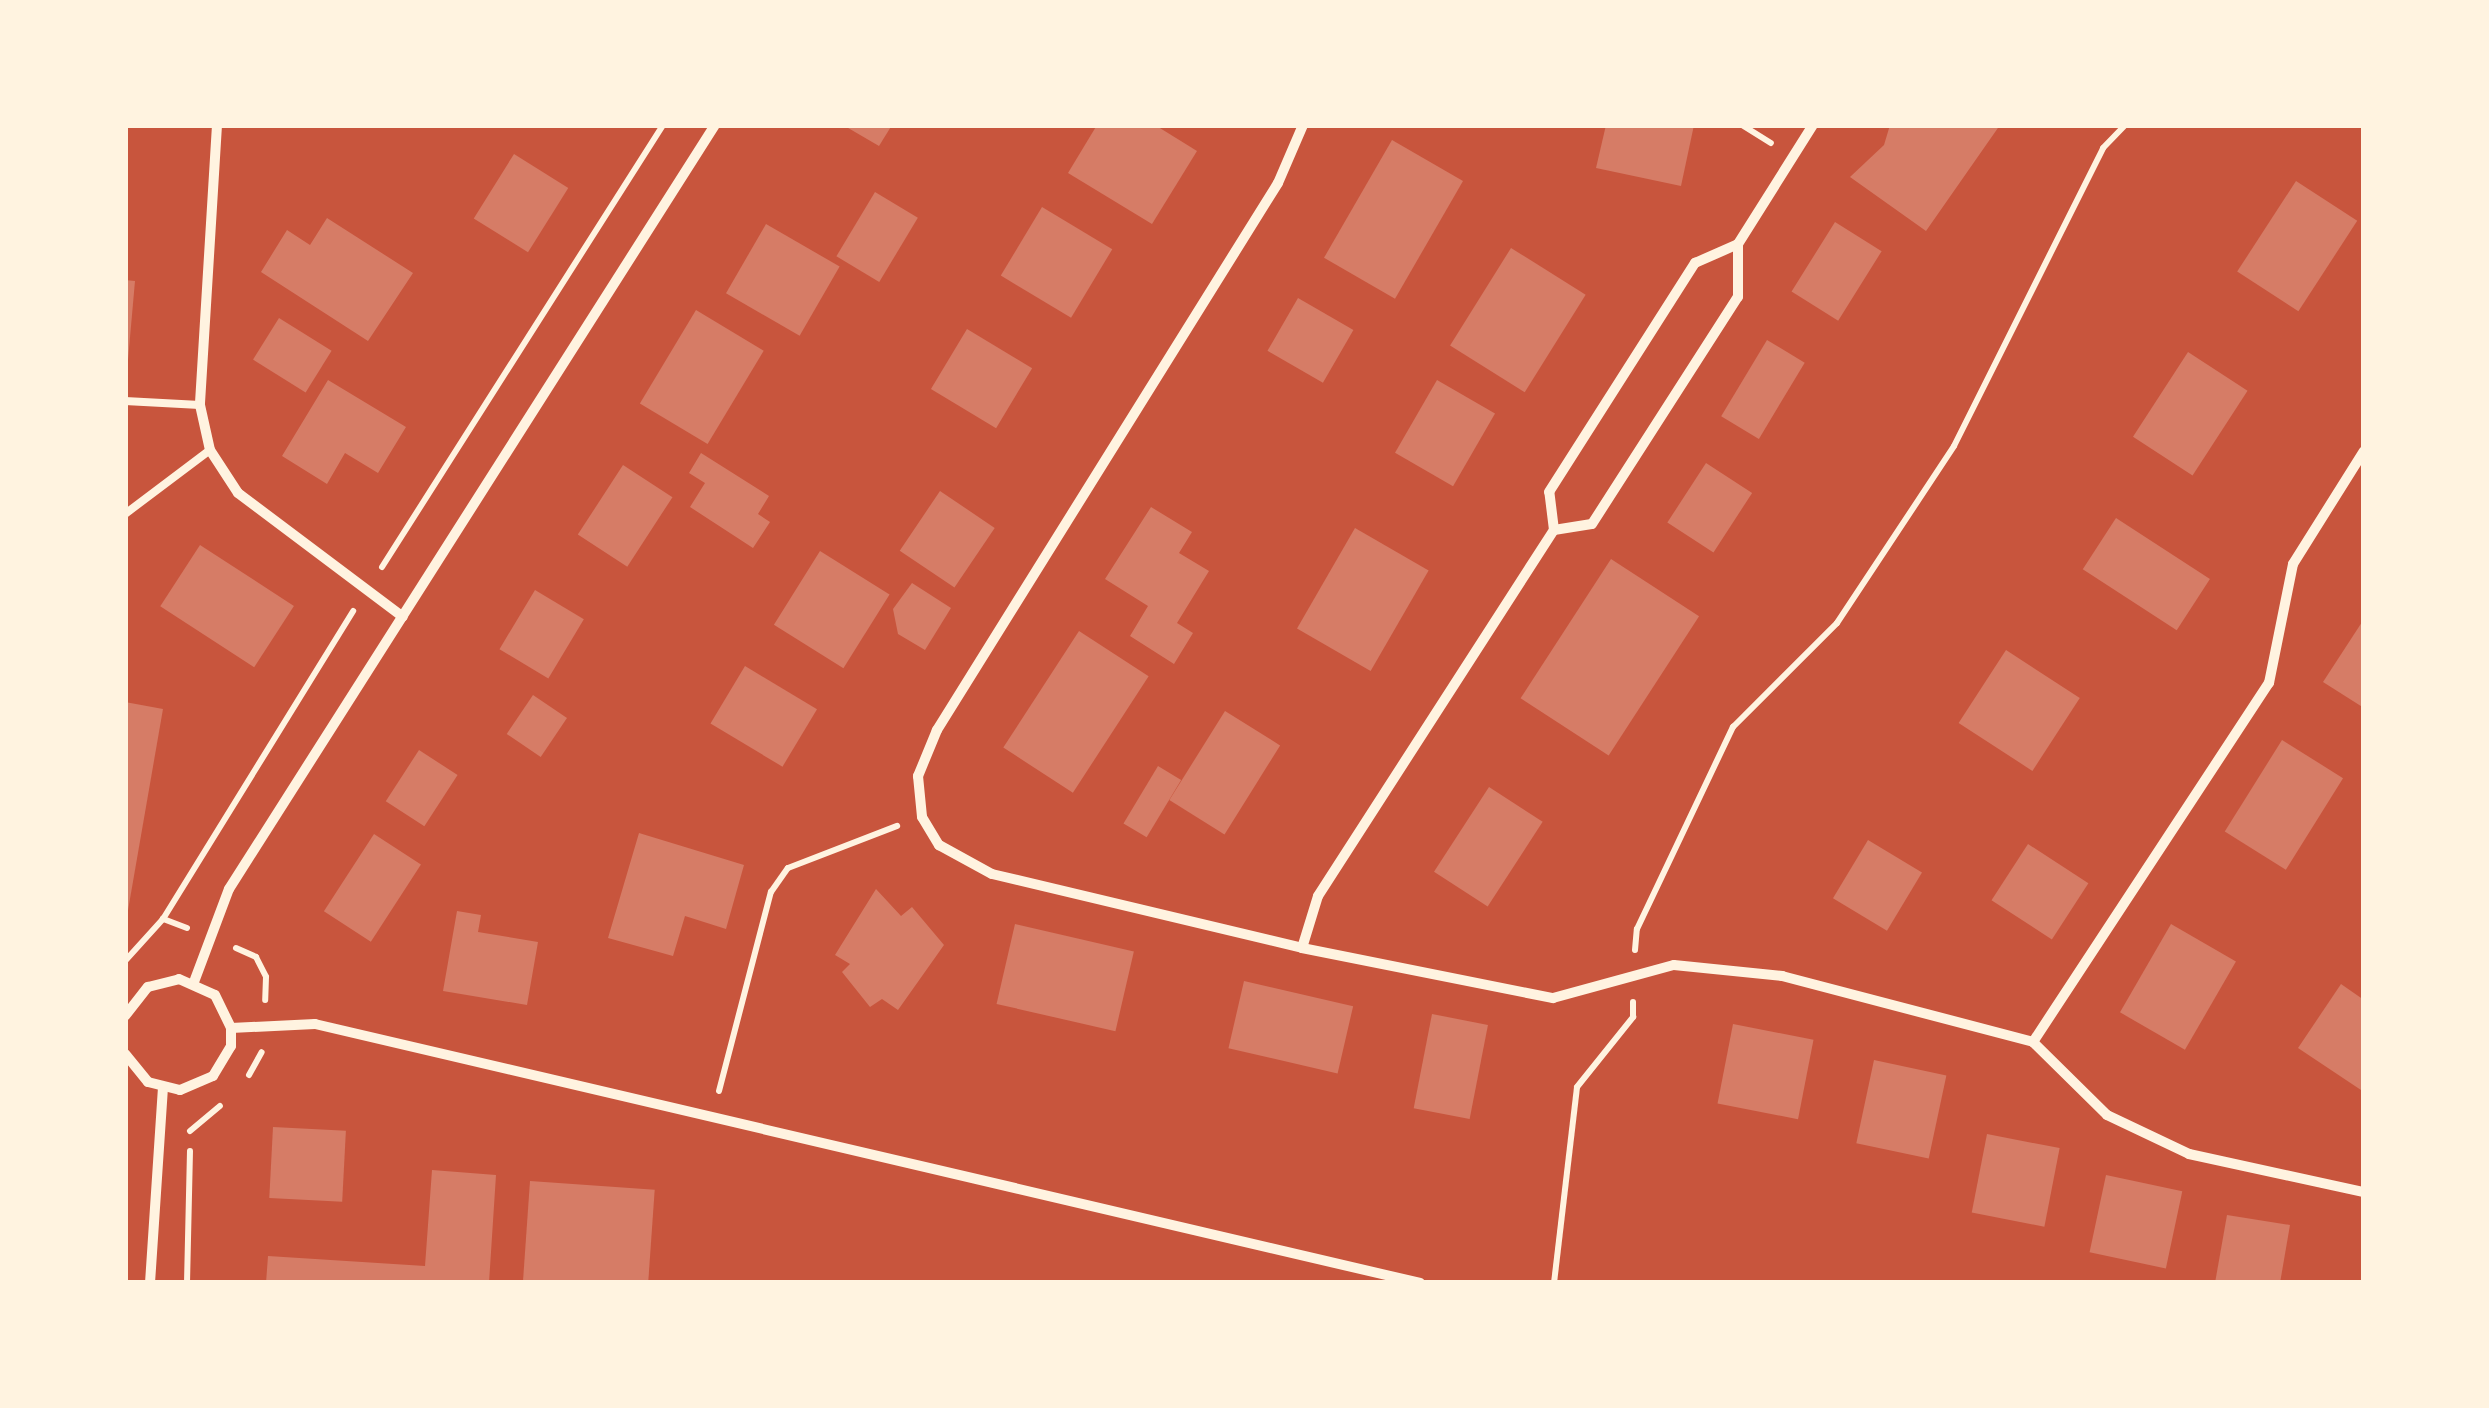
<!DOCTYPE html>
<style>
body{margin:0}
#map{position:relative;width:2489px;height:1408px;overflow:hidden;background:#c8553d;font-family:Inter,sans-serif}
div>[style]{position:absolute}
.building>*{inset:0;background:#d67c66;transform-origin:0 0}
.path>*{height:6px;margin:-3px;padding:0 3px;transform-origin:3px;border-radius:3px;background:#fff3e0}
.service>*{height:8px;margin:-4px;padding:0 4px;transform-origin:4px;border-radius:4px;background:#fff3e0}
.minor>*{height:10px;margin:-5px;padding:0 5px;transform-origin:5px;border-radius:5px;background:#fff3e0}
span{translate:-50% -50%;white-space:nowrap;text-align:center;line-height:1.15;-webkit-text-stroke:10px #fff3e0;paint-order:stroke}
.frame{position:absolute;inset:0;border:128px solid #fff3e0;pointer-events:none}
</style>
<div id="map">
<div class="building">
<i style="clip-path:polygon(843px 125px,892px 125px,879px 146px)"></i>
<i style="clip-path:polygon(1097px 125px,1155px 125px,1197px 151px,1152px 224px,1068px 173px)"></i>
<i style="clip-path:polygon(1606px 125px,1694px 125px,1681px 186px,1596px 168px)"></i>
<i style="clip-path:polygon(1890px 125px,2000px 125px,1926px 231px,1850px 177px,1884px 145px)"></i>
<i style="left:1392px;top:140px;width:82px;height:136px;rotate:30deg"></i>
<i style="left:514px;top:154px;width:64px;height:76px;rotate:32deg"></i>
<i style="left:2296px;top:181px;width:73px;height:108px;rotate:33deg"></i>
<i style="left:875px;top:192px;width:50px;height:75px;rotate:31deg"></i>
<i style="left:1042px;top:207px;width:82px;height:80px;rotate:31deg"></i>
<i style="clip-path:polygon(327px 218px,413px 273px,368px 341px,261px 272px,287px 230px,310px 245px)"></i>
<i style="left:1835px;top:222px;width:55px;height:82px;rotate:32deg"></i>
<i style="left:766px;top:224px;width:85px;height:80px;rotate:30deg"></i>
<i style="left:1511px;top:248px;width:88px;height:115px;rotate:32deg"></i>
<i style="clip-path:polygon(125px 280px,135px 281px,128px 360px,125px 360px)"></i>
<i style="left:1298px;top:298px;width:64px;height:61px;rotate:30deg"></i>
<i style="left:696px;top:310px;width:79px;height:109px;rotate:31deg"></i>
<i style="left:279px;top:318px;width:62px;height:49px;rotate:32deg"></i>
<i style="left:967px;top:329px;width:76px;height:70px;rotate:31deg"></i>
<i style="left:1767px;top:340px;width:44px;height:89px;rotate:31deg"></i>
<i style="left:2188px;top:352px;width:71px;height:101px;rotate:33deg"></i>
<i style="clip-path:polygon(328px 380px,406px 427px,378px 473px,345px 453px,327px 484px,282px 456px)"></i>
<i style="left:1437px;top:380px;width:67px;height:84px;rotate:30deg"></i>
<i style="clip-path:polygon(701px 453px,769px 496px,758px 514px,770px 522px,753px 548px,690px 507px,705px 483px,689px 473px)"></i>
<i style="left:1706px;top:463px;width:55px;height:71px;rotate:33deg"></i>
<i style="left:623px;top:465px;width:59px;height:83px;rotate:33deg"></i>
<i style="left:940px;top:491px;width:66px;height:72px;rotate:34deg"></i>
<i style="clip-path:polygon(1151px 507px,1192px 532px,1179px 553px,1209px 571px,1177px 623px,1193px 633px,1174px 664px,1130px 636px,1148px 606px,1105px 579px)"></i>
<i style="left:2116px;top:518px;width:112px;height:61px;rotate:33deg"></i>
<i style="left:1355px;top:528px;width:85px;height:116px;rotate:30deg"></i>
<i style="left:200px;top:545px;width:112px;height:73px;rotate:33deg"></i>
<i style="left:820px;top:551px;width:82px;height:87px;rotate:32deg"></i>
<i style="left:1611px;top:559px;width:105px;height:166px;rotate:33deg"></i>
<i style="clip-path:polygon(912px 583px,951px 608px,925px 650px,898px 634px,893px 609px)"></i>
<i style="left:535px;top:590px;width:57px;height:69px;rotate:31deg"></i>
<i style="clip-path:polygon(2364px 619px,2364px 708px,2323px 682px)"></i>
<i style="left:1079px;top:631px;width:83px;height:139px;rotate:33deg"></i>
<i style="left:2006px;top:650px;width:88px;height:87px;rotate:33deg"></i>
<i style="left:745px;top:666px;width:84px;height:67px;rotate:31deg"></i>
<i style="left:533px;top:695px;width:41px;height:47px;rotate:34deg"></i>
<i style="clip-path:polygon(125px 702px,163px 709px,127px 916px,125px 915px)"></i>
<i style="left:1225px;top:711px;width:65px;height:105px;rotate:32deg"></i>
<i style="left:2282px;top:740px;width:72px;height:108px;rotate:32deg"></i>
<i style="left:419px;top:750px;width:46px;height:61px;rotate:33deg"></i>
<i style="left:1158px;top:766px;width:27px;height:67px;rotate:31deg"></i>
<i style="left:1489px;top:787px;width:64px;height:101px;rotate:33deg"></i>
<i style="clip-path:polygon(639px 833px,744px 865px,726px 929px,685px 916px,673px 956px,608px 938px)"></i>
<i style="left:374px;top:834px;width:56px;height:92px;rotate:33deg"></i>
<i style="left:1868px;top:840px;width:63px;height:68px;rotate:31deg"></i>
<i style="left:2028px;top:844px;width:72px;height:67px;rotate:33deg"></i>
<i style="clip-path:polygon(876px 889px,901px 916px,912px 907px,944px 945px,898px 1010px,882px 999px,870px 1007px,842px 972px,850px 964px,835px 955px)"></i>
<i style="clip-path:polygon(457px 911px,481px 915px,478px 932px,538px 942px,527px 1005px,443px 991px)"></i>
<i style="left:1015px;top:924px;width:122px;height:82px;rotate:13deg"></i>
<i style="left:2171px;top:924px;width:75px;height:102px;rotate:30deg"></i>
<i style="left:1244px;top:981px;width:112px;height:69px;rotate:13deg"></i>
<i style="clip-path:polygon(2341px 984px,2364px 1000px,2364px 1092px,2298px 1048px)"></i>
<i style="left:1432px;top:1014px;width:57px;height:96px;rotate:11deg"></i>
<i style="left:1733px;top:1024px;width:82px;height:81px;rotate:11deg"></i>
<i style="left:1874px;top:1060px;width:74px;height:85px;rotate:12deg"></i>
<i style="left:273px;top:1127px;width:73px;height:71px;rotate:3deg"></i>
<i style="left:1987px;top:1134px;width:74px;height:80px;rotate:11deg"></i>
<i style="clip-path:polygon(432px 1170px,496px 1175px,489px 1283px,266px 1283px,268px 1256px,425px 1266px)"></i>
<i style="left:2106px;top:1175px;width:78px;height:79px;rotate:12deg"></i>
<i style="left:530px;top:1181px;width:125px;height:102px;rotate:4deg"></i>
<i style="clip-path:polygon(2227px 1215px,2290px 1225px,2280px 1283px,2215px 1283px)"></i>
</div>
<div class="path">
<i style="left:1742px;top:125px;width:34px;rotate:32deg"></i>
<i style="left:382px;top:567px;width:524px;rotate:-57.55deg"></i>
<i style="left:187px;top:928px;width:26px;rotate:-159deg"></i>
<i style="left:163px;top:919px;width:362px;rotate:-58.3deg"></i>
<i style="left:236px;top:948px;width:22px;rotate:24deg"></i>
<i style="left:256px;top:957px;width:22px;rotate:63deg"></i>
<i style="left:266px;top:977px;width:23px;rotate:92deg"></i>
<i style="left:1635px;top:950px;width:21px;rotate:-85deg"></i>
<i style="left:1637px;top:929px;width:224px;rotate:-64.6deg"></i>
<i style="left:1733px;top:727px;width:147px;rotate:-45deg"></i>
<i style="left:1837px;top:623px;width:212px;rotate:-56.5deg"></i>
<i style="left:1954px;top:446px;width:333px;rotate:-63.4deg"></i>
<i style="left:2103px;top:148px;width:32px;rotate:-46deg"></i>
<i style="left:125px;top:961px;width:57px;rotate:-47.9deg"></i>
<i style="left:249px;top:1075px;width:26px;rotate:-61deg"></i>
<i style="left:719px;top:1091px;width:206px;rotate:-75.4deg"></i>
<i style="left:771px;top:892px;width:29px;rotate:-55deg"></i>
<i style="left:788px;top:868px;width:117px;rotate:-21.1deg"></i>
<i style="left:190px;top:1131px;width:39px;rotate:-40deg"></i>
<i style="left:187px;top:1283px;width:132px;rotate:-88.7deg"></i>
<i style="left:1554px;top:1283px;width:197px;rotate:-83.3deg"></i>
<i style="left:1577px;top:1087px;width:90px;rotate:-51.3deg"></i>
<i style="left:1633px;top:1017px;width:15px;rotate:-90deg"></i>
</div>
<div class="service">
<i style="left:125px;top:401px;width:75px;rotate:3.1deg"></i>
<i style="left:125px;top:514px;width:106px;rotate:-37deg"></i>
</div>
<div class="minor">
<i style="left:217px;top:125px;width:281px;rotate:93.5deg"></i>
<i style="left:200px;top:405px;width:46px;rotate:77.5deg"></i>
<i style="left:210px;top:450px;width:51px;rotate:56.9deg"></i>
<i style="left:238px;top:493px;width:206px;rotate:36.9deg"></i>
<i style="left:1303px;top:125px;width:63px;rotate:113.3deg"></i>
<i style="left:1278px;top:183px;width:645px;rotate:121.94deg"></i>
<i style="left:937px;top:730px;width:50px;rotate:112.4deg"></i>
<i style="left:918px;top:776px;width:41px;rotate:84.4deg"></i>
<i style="left:922px;top:817px;width:33px;rotate:59deg"></i>
<i style="left:939px;top:845px;width:60px;rotate:28.7deg"></i>
<i style="left:992px;top:874px;width:319px;rotate:13.4deg"></i>
<i style="left:1302px;top:948px;width:256px;rotate:11.3deg"></i>
<i style="left:1553px;top:998px;width:125px;rotate:-15.3deg"></i>
<i style="left:1674px;top:965px;width:109px;rotate:5.8deg"></i>
<i style="left:1782px;top:976px;width:260px;rotate:14.7deg"></i>
<i style="left:2033px;top:1042px;width:104px;rotate:44.6deg"></i>
<i style="left:2107px;top:1115px;width:91px;rotate:25.4deg"></i>
<i style="left:2189px;top:1154px;width:179px;rotate:12.3deg"></i>
<i style="left:1554px;top:530px;width:38px;rotate:-97deg"></i>
<i style="left:1549px;top:492px;width:272px;rotate:-57.5deg"></i>
<i style="left:1695px;top:263px;width:47px;rotate:-23.8deg"></i>
<i style="left:1302px;top:948px;width:54px;rotate:-72.9deg"></i>
<i style="left:1318px;top:896px;width:435px;rotate:-57.2deg"></i>
<i style="left:1554px;top:530px;width:38px;rotate:-9deg"></i>
<i style="left:1592px;top:524px;width:270px;rotate:-57.3deg"></i>
<i style="left:1738px;top:297px;width:53px;rotate:-90deg"></i>
<i style="left:1738px;top:244px;width:141px;rotate:-57.8deg"></i>
<i style="left:194px;top:982px;width:99px;rotate:-69.4deg"></i>
<i style="left:229px;top:889px;width:905px;rotate:-57.54deg"></i>
<i style="left:125px;top:1016px;width:37px;rotate:-52deg"></i>
<i style="left:148px;top:987px;width:32px;rotate:-14deg"></i>
<i style="left:179px;top:979px;width:39px;rotate:24deg"></i>
<i style="left:215px;top:995px;width:37px;rotate:64deg"></i>
<i style="left:231px;top:1028px;width:18px;rotate:90deg"></i>
<i style="left:231px;top:1046px;width:35px;rotate:121deg"></i>
<i style="left:213px;top:1076px;width:36px;rotate:157deg"></i>
<i style="left:180px;top:1090px;width:33px;rotate:-166deg"></i>
<i style="left:148px;top:1082px;width:36px;rotate:-129deg"></i>
<i style="left:231px;top:1028px;width:84px;rotate:-2.7deg"></i>
<i style="left:315px;top:1024px;width:1135px;rotate:13.19deg"></i>
<i style="left:2033px;top:1042px;width:430px;rotate:-56.7deg"></i>
<i style="left:2269px;top:683px;width:121px;rotate:-78.6deg"></i>
<i style="left:2293px;top:564px;width:133px;rotate:-57.9deg"></i>
<i style="left:150px;top:1283px;width:195px;rotate:-86.2deg"></i>
</div>
<div class="frame"></div>
</div>
